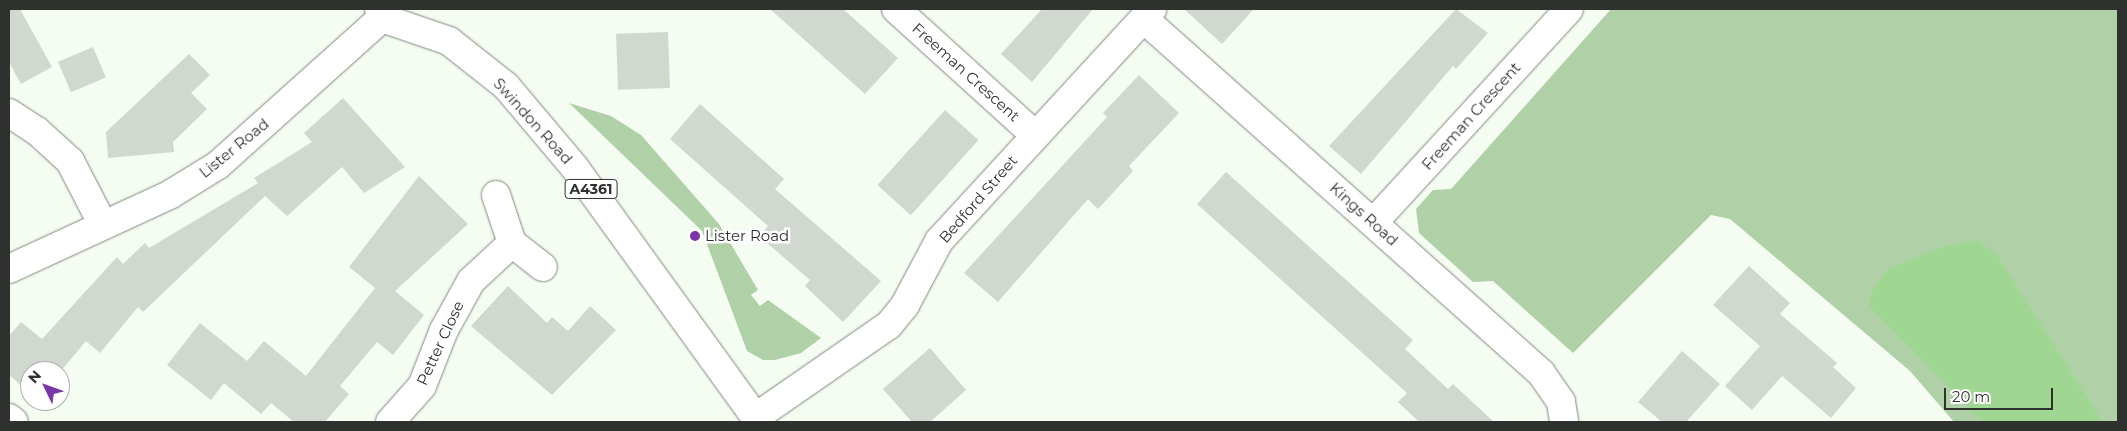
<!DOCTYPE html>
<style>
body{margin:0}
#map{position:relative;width:2127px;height:431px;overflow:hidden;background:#f5fdf3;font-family:Montserrat,sans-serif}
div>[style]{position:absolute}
.green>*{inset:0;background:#b0d1a7}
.water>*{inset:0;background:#9fd691}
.building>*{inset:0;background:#d1d8cf;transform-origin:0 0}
.roads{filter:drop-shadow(0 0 1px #81887f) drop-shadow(0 0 1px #81887f)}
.minor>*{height:28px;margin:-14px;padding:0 14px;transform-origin:14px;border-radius:14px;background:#fff}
.primary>*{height:28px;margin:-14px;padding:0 14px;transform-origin:14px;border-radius:14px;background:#fff}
.dots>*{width:14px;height:14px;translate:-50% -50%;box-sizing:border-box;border:2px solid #fff;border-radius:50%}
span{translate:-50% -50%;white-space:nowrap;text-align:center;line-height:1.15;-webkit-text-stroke:5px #fff;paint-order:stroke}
.shield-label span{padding:1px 4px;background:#fff;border:1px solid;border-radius:4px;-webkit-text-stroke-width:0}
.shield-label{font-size:14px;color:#2e312e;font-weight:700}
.street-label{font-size:15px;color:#2e312e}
.poi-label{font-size:15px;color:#2e312e}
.left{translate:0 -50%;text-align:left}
.frame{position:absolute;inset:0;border:10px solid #2e312e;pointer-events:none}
.north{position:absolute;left:20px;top:361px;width:50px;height:50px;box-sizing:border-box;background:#fff;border:1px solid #abadab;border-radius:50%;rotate:312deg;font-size:14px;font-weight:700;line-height:20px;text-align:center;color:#2e312e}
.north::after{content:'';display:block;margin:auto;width:18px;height:22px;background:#7a35a9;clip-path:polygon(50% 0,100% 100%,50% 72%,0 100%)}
.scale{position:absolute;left:1944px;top:388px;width:109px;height:22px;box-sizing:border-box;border:2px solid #2e312e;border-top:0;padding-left:6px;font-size:15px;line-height:18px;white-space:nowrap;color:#2e312e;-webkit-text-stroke:4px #fff;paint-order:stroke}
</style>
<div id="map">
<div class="green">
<i style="clip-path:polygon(1611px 9px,2118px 9px,2118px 422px,1954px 422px,1910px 371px,1730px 219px,1711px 215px,1573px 353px,1493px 281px,1473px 282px,1419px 233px,1416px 209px,1433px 190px,1451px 189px)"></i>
<i style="clip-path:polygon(569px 103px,611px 116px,641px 135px,719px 224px,758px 290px,751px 295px,760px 306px,768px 300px,821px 338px,801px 353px,775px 360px,763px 360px,747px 351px,702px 231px)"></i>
</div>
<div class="water">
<i style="clip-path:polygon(1977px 240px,1995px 252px,2103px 422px,1983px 422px,1869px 306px,1872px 291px,1889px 268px,1940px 248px)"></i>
</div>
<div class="building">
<i style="clip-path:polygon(9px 9px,20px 9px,52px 67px,21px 84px,9px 62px)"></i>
<i style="clip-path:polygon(770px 9px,843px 9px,898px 58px,865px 94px)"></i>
<i style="clip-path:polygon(1042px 9px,1093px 9px,1032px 82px,1001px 54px)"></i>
<i style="clip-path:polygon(1184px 9px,1254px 9px,1222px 44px)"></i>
<i style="clip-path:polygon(1456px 9px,1488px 33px,1456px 69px,1453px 66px,1361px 174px,1329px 146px)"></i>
<i style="left:668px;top:32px;width:56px;height:52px;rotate:88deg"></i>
<i style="left:93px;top:47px;width:33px;height:38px;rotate:67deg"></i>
<i style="clip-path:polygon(189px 54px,210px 75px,191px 93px,207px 109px,173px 142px,174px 152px,108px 158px,106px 132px)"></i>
<i style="clip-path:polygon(1139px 75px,1179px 113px,1129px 166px,1133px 171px,1098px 209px,1088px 199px,998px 302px,964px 273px,1107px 117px,1103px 113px)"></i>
<i style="clip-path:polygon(343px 98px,405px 167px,364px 193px,342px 167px,287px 216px,265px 196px,143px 312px,138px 307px,100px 353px,86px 341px,60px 372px,30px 371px,30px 393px,9px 375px,9px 336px,21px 322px,42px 339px,117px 257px,123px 264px,145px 243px,149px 248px,258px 183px,254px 178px,312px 142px,304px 133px)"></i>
<i style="clip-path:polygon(700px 104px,784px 179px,775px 189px,881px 281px,843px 322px,805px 286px,810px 280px,759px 236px,768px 226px,670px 139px)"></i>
<i style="left:945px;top:110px;width:45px;height:101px;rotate:42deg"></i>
<i style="clip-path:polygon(1226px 172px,1413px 340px,1405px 349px,1448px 389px,1453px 384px,1494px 422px,1419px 422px,1398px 402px,1407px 393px,1197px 204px)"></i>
<i style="clip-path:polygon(419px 176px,468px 224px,395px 291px,424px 315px,393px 355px,377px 342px,340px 386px,349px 394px,325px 422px,294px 422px,271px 403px,261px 414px,224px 383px,211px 400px,167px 365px,200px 323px,247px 361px,264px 341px,306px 376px,375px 288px,349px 267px)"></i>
<i style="clip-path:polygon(1749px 266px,1790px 303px,1780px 314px,1837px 363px,1833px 367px,1856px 388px,1831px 418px,1782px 376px,1752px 410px,1725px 386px,1760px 346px,1713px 305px)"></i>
<i style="clip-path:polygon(508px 286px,547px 323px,552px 317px,568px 331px,590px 306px,616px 330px,552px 395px,471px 326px)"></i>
<i style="clip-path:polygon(930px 348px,966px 390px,930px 422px,912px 422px,883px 389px)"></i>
<i style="clip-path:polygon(1682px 351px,1720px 384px,1686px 422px,1662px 422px,1638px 402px)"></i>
</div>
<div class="roads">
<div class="minor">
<i style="left:896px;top:9px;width:188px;rotate:42.2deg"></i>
<i style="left:1144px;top:19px;width:532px;rotate:41.72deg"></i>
<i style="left:1541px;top:373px;width:35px;rotate:55deg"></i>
<i style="left:1561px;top:402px;width:20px;rotate:81deg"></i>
<i style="left:9px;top:113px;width:33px;rotate:33deg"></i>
<i style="left:37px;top:131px;width:45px;rotate:42.3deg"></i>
<i style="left:70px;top:161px;width:72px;rotate:62.7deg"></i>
<i style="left:496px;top:195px;width:51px;rotate:71.6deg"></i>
<i style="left:512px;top:243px;width:39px;rotate:38deg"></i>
<i style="left:1373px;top:223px;width:290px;rotate:-47.5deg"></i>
<i style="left:9px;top:269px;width:179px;rotate:-24.8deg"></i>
<i style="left:171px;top:194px;width:55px;rotate:-31.7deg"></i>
<i style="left:218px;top:165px;width:220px;rotate:-41.9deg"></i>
<i style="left:756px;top:417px;width:162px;rotate:-34.7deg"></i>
<i style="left:889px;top:325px;width:26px;rotate:-51deg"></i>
<i style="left:905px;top:305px;width:72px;rotate:-62deg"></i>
<i style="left:939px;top:241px;width:315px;rotate:-47.4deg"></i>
<i style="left:9px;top:418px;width:6px;rotate:39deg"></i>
<i style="left:390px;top:422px;width:48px;rotate:-48.4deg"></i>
<i style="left:422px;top:386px;width:60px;rotate:-68.6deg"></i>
<i style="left:444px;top:330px;width:56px;rotate:-61.1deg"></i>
<i style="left:471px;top:281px;width:56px;rotate:-42.8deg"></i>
</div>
<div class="primary">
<i style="left:379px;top:9px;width:9px;rotate:72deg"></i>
<i style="left:382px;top:18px;width:71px;rotate:18.9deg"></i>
<i style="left:449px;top:41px;width:73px;rotate:38.3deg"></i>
<i style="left:506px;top:86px;width:107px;rotate:49.9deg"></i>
<i style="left:575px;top:168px;width:314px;rotate:54.1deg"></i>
</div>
</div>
<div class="dots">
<i style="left:695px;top:236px;background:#7a35a9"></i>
</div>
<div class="shield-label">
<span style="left:591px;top:189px">A4361</span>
</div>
<div class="street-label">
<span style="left:966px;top:72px;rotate:42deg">Freeman Crescent</span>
<span style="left:1471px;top:116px;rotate:-48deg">Freeman Crescent</span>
<span style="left:533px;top:121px;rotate:48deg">Swindon Road</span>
<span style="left:234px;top:148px;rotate:-39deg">Lister Road</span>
<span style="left:978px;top:199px;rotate:-49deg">Bedford Street</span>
<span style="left:1364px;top:214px;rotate:42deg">Kings Road</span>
<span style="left:440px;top:343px;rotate:-65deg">Petter Close</span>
</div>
<div class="poi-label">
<span class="left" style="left:705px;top:236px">Lister Road</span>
</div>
<div class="frame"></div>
<div class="north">N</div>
<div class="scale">20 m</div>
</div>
